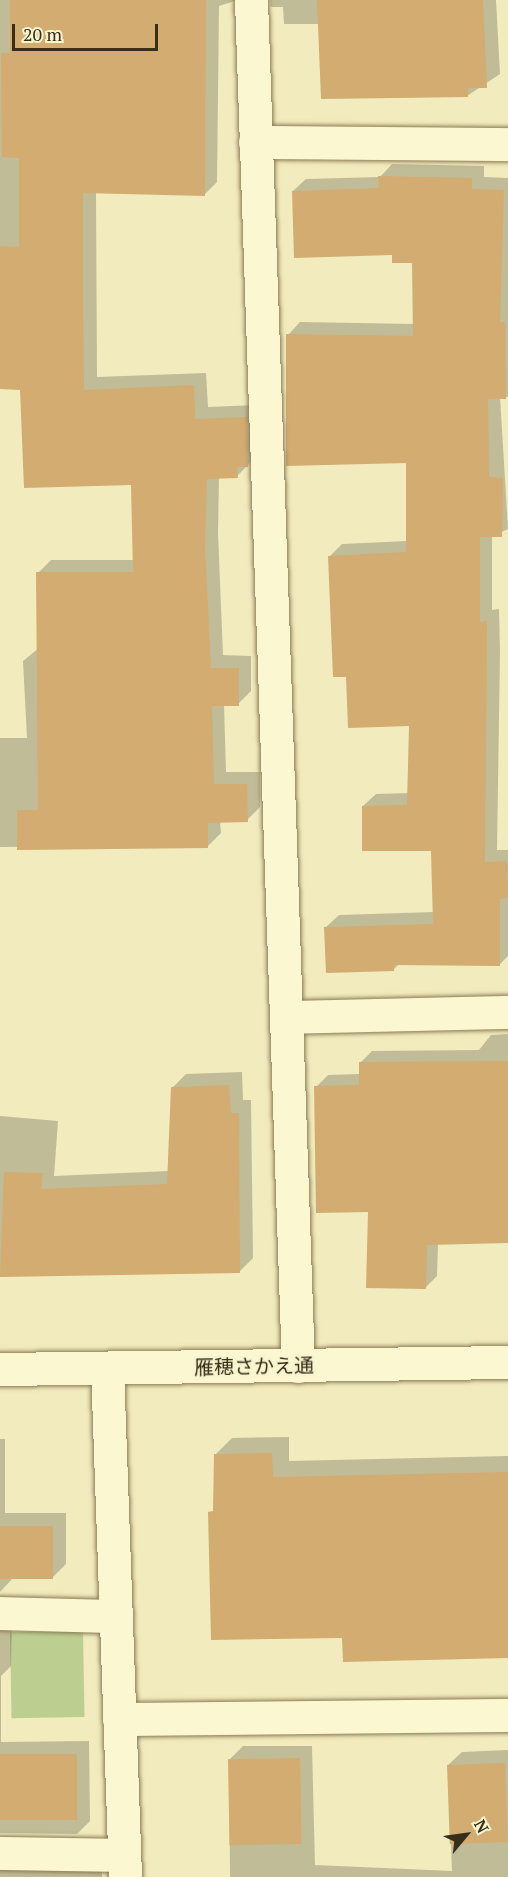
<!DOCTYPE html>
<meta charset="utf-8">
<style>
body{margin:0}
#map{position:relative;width:508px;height:1877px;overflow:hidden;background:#f1ebbd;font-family:"PT Serif","Noto Sans JP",serif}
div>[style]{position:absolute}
.green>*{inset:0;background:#bccf91;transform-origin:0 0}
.shadow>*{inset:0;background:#0003}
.building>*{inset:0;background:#d2ac70;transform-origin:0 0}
.roads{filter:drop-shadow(0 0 2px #8a7b55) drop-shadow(0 0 2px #8a7b55)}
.minor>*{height:33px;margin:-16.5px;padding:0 16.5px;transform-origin:16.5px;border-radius:16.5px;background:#fbf7d1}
span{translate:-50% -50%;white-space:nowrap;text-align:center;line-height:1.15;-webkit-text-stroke:5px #f8f4cd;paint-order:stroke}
.street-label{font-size:20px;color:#382f1b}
.north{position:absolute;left:436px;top:1805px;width:60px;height:60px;-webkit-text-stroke:4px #f8f4cd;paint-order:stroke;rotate:61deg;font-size:16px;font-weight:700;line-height:24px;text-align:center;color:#382f1b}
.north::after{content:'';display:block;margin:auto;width:21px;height:27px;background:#382f1b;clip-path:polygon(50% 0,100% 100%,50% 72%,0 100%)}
.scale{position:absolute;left:12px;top:24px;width:146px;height:27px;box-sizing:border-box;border:3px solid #382f1b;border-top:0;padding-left:8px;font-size:18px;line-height:21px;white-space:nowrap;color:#382f1b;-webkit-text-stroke:4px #f8f4cd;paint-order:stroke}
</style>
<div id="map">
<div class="green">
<i style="left:83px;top:1631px;width:86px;height:73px;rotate:89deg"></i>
</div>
<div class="shadow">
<i style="clip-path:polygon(0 0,238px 0,219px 6px,217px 182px,204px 195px,96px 192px,97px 377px,206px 373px,208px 407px,259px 405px,261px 452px,237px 476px,219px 477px,218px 533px,223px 655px,251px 656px,251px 691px,238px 704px,224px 704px,226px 772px,260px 772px,260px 807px,247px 820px,220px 821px,221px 833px,208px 846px,0 847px,0 738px,27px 738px,23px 661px,39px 648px,38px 573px,51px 560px,134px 560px,132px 483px,21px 388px,0 388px)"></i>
<i style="clip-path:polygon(270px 0,496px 0,500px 74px,467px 96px,319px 24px,284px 24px,283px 7px,271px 7px)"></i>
<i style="clip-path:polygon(392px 164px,484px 166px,484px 177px,508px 178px,508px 397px,500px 397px,508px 529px,492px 536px,492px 610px,499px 609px,500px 652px,497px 850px,508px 850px,508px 956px,499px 965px,399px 964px,393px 970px,326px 927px,339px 915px,434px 912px,432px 850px,363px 806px,376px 794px,409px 793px,410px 725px,348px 675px,330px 556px,342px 544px,408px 541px,407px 461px,288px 335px,300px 322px,414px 324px,414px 262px,293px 191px,306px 179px,380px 177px)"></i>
<i style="clip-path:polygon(508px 1034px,508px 1242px,438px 1244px,437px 1276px,425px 1288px,369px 1211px,316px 1087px,328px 1075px,360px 1074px,360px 1063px,372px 1051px,479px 1050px,491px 1035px)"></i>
<i style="clip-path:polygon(242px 1072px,243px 1100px,251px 1100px,253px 1258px,239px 1272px,0 1275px,0 1116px,58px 1121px,54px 1176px,169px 1171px,173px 1087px,186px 1074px)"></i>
<i style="clip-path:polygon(289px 1437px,289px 1461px,508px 1456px,508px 1657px,343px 1637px,215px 1455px,232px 1438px)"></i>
<i style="clip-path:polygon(0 1439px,5px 1439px,5px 1513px,66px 1513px,66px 1564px,52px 1578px,13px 1578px,0 1592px)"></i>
<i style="clip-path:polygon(0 1611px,12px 1618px,11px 1666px,1px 1676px,1px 1742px,89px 1741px,90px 1821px,77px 1834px,0 1833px)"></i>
<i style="clip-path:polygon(243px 1746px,312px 1746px,315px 1865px,452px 1871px,448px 1765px,462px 1752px,508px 1750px,508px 1877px,230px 1877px,229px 1760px)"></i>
<i style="clip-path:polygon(0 1851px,102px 1867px,102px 1877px,0 1877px)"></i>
</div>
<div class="building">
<i style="clip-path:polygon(10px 0,206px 0,205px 196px,83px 193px,83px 295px,84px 390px,194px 385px,195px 419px,247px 417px,248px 467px,237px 467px,238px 478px,207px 479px,205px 547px,211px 668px,239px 668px,239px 706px,212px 706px,214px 784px,247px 784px,248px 822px,208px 823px,208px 848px,17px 850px,17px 810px,38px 810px,36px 572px,133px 572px,131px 485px,24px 488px,20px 390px,0 389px,0 246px,19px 247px,19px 158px,2px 157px,1px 53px,10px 53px)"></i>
<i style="clip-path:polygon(317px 0,483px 0,487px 88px,468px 88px,468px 97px,321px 99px)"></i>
<i style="clip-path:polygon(378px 176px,472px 178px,472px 189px,504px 190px,500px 322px,505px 322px,506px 399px,488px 399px,489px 477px,503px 478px,502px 537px,480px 537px,480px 622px,487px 621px,485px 862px,507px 861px,508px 898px,500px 899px,500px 966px,394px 965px,394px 971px,326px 973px,324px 927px,433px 924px,431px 851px,362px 851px,362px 806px,407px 805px,409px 726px,348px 728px,346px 677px,333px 677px,328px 556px,406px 552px,406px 463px,286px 466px,286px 334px,413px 336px,412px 263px,392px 263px,392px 255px,294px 258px,292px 191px,379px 188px)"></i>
<i style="clip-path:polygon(508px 1061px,508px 1243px,427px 1245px,426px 1289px,366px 1288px,368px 1212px,316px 1213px,314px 1086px,359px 1085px,359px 1062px)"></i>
<i style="clip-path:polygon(229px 1085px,231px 1113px,239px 1113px,240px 1273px,0 1277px,4px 1172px,43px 1173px,41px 1189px,167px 1184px,171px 1087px)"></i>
<i style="clip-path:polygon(272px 1453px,273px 1477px,508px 1472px,508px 1658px,343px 1662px,342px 1638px,211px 1640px,208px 1512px,213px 1511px,214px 1454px)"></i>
<i style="left:0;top:1526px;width:53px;height:53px"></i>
<i style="left:77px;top:1754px;width:66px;height:77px;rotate:90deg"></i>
<i style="left:300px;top:1758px;width:86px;height:72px;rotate:89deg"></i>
<i style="left:505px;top:1763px;width:79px;height:58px;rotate:88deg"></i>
</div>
<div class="roads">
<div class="minor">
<i style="left:251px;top:0;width:1367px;rotate:88.03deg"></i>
<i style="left:255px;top:142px;width:253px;rotate:0.5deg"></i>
<i style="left:286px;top:1017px;width:222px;rotate:-1.3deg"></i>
<i style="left:107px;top:1368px;width:509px;rotate:87.97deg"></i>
<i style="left:0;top:1369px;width:508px;rotate:-0.79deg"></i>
<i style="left:0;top:1613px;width:114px;rotate:1.5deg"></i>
<i style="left:119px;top:1719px;width:389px;rotate:-0.6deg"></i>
<i style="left:0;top:1853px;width:124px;rotate:0.9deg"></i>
</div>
</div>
<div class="street-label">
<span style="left:254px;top:1366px;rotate:-1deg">雁穂さかえ通</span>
</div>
<div class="north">N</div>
<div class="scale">20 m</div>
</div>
